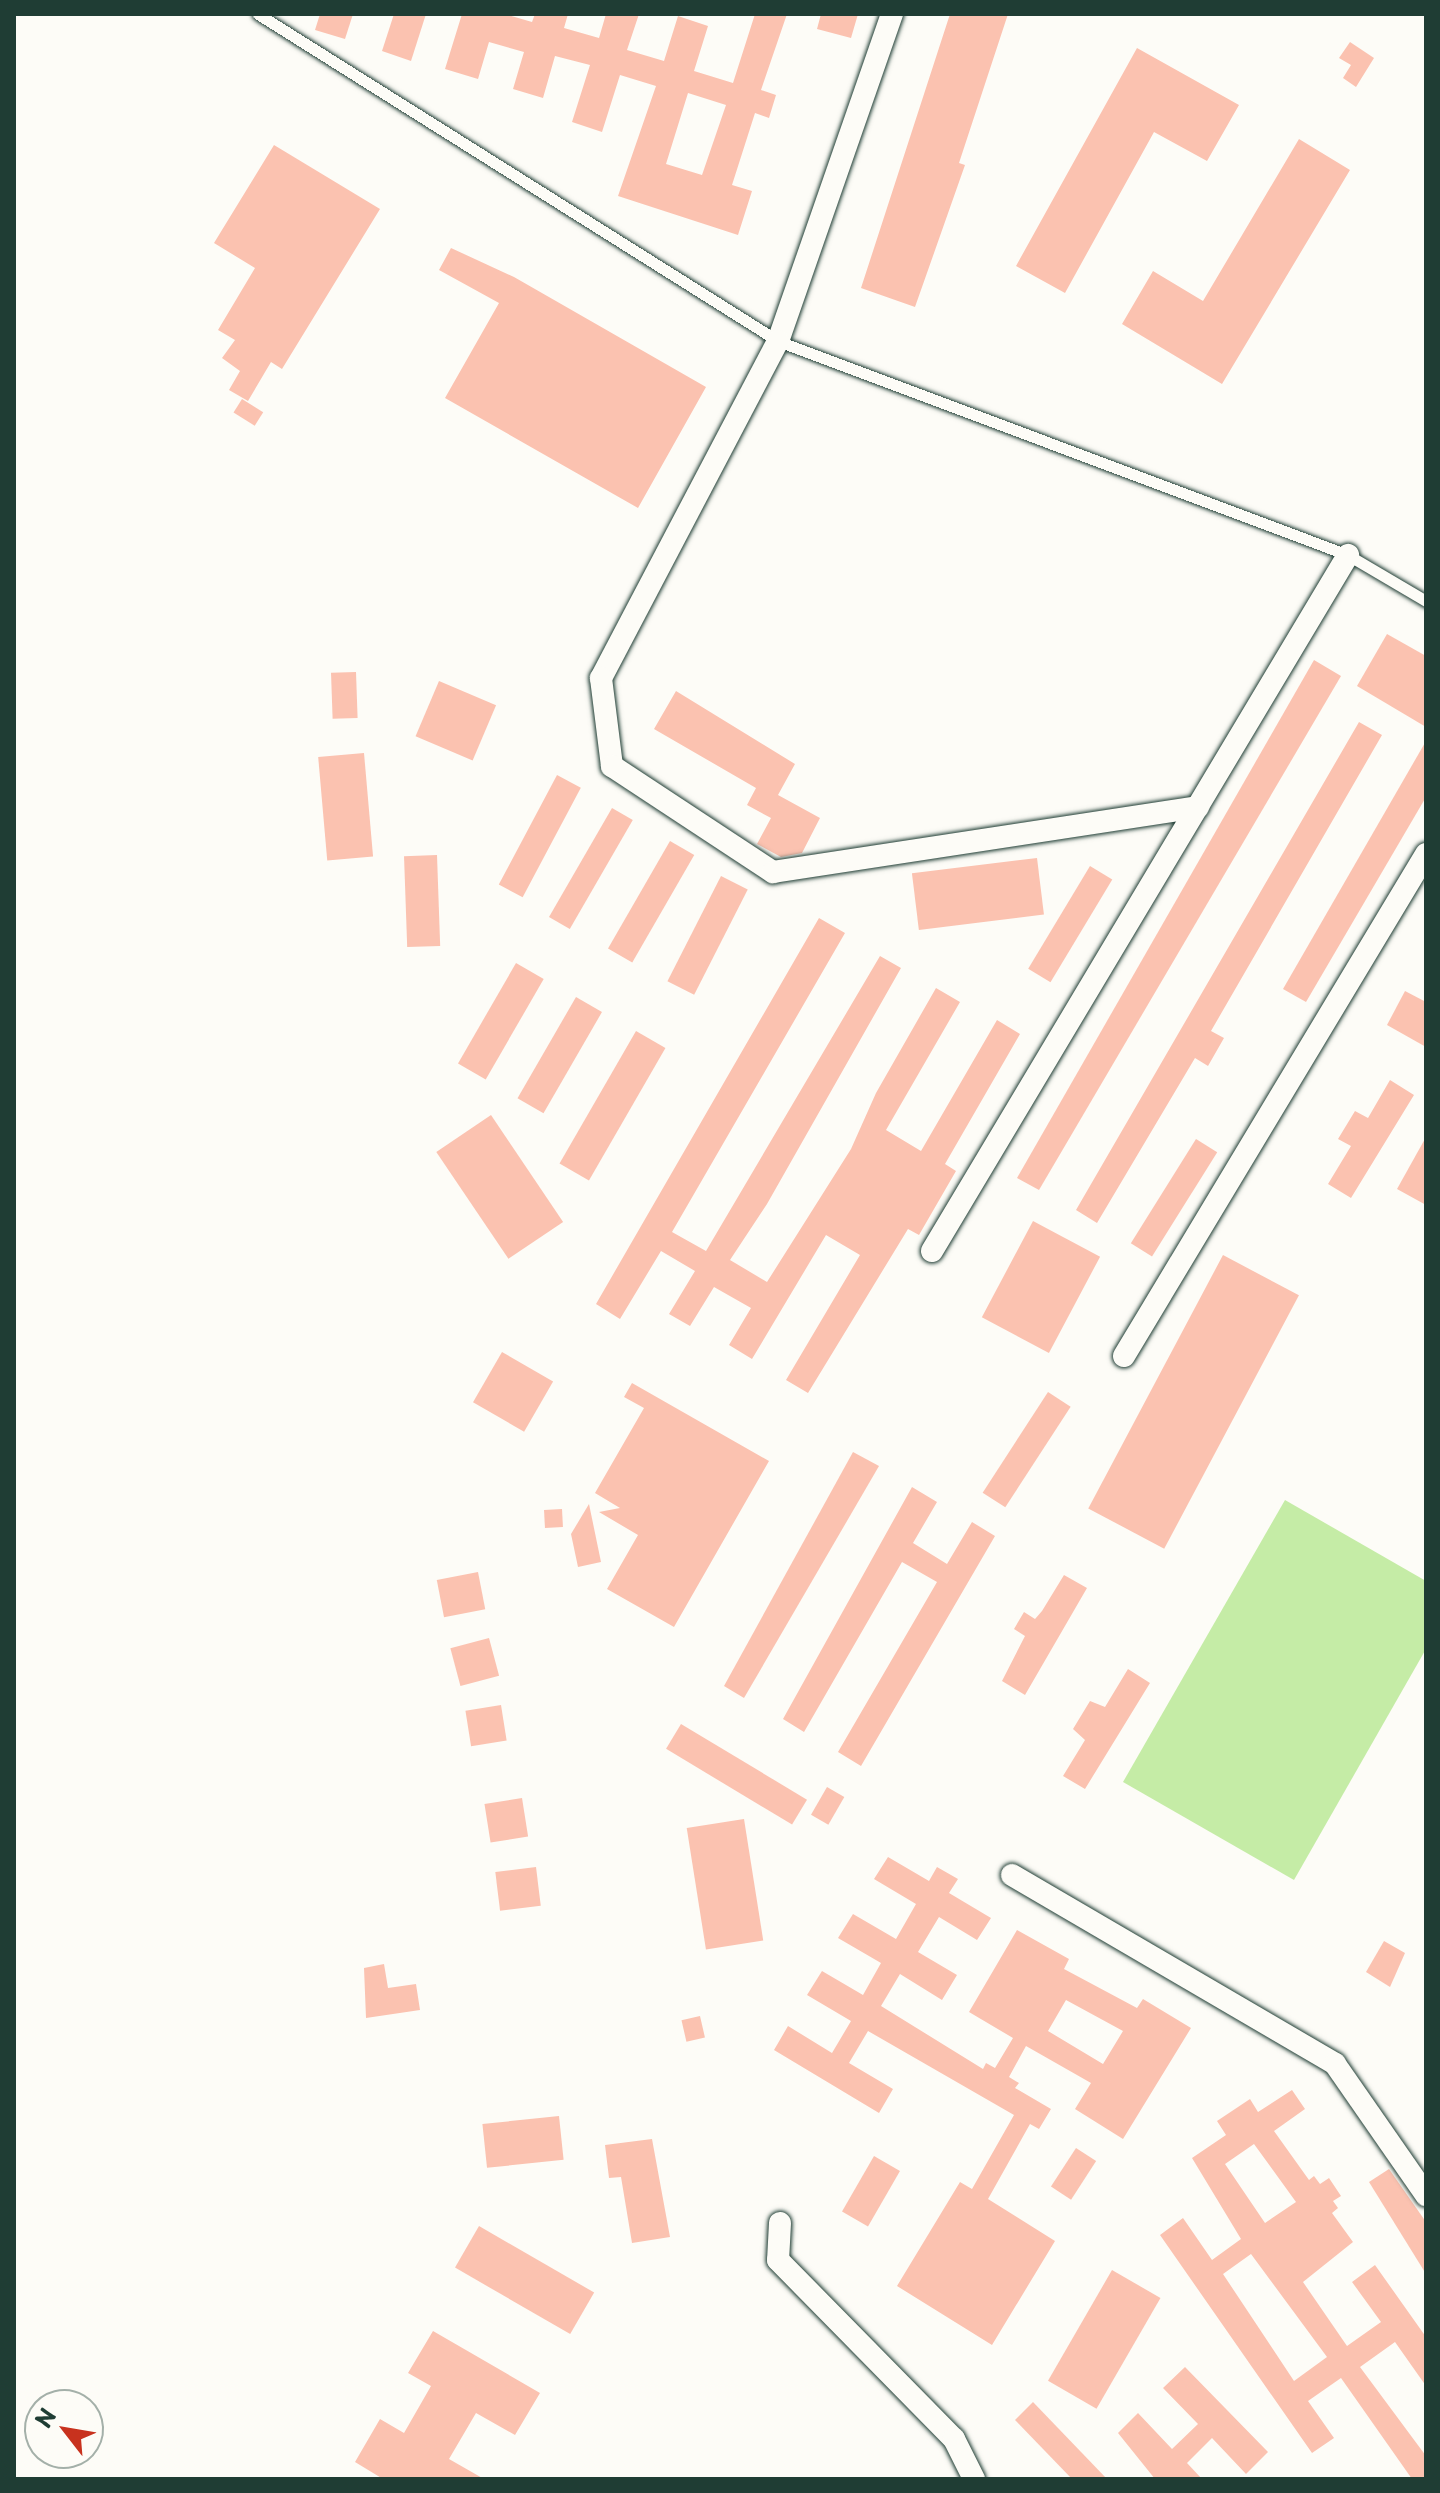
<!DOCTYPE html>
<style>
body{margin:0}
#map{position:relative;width:1440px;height:2493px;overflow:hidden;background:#fdfcf7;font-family:"Playpen Sans",sans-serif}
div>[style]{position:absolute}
.green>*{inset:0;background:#c5eca6}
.building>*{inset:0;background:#fbc2b0;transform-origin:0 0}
.roads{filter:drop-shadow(0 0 2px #1f3d34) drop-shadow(0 0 2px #1f3d34)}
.lane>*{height:11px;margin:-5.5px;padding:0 5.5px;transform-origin:5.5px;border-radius:5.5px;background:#fdfcf7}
.street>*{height:22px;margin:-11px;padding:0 11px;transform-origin:11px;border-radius:11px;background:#fdfcf7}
span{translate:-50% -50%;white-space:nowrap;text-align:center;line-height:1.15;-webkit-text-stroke:6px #fdfcf7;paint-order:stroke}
.frame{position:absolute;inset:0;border:16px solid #1f3d34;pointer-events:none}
.north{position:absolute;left:24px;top:2389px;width:80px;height:80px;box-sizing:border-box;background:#fdfcf7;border:2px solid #a4b0a9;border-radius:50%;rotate:301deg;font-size:22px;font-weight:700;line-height:32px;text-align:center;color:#1f3d34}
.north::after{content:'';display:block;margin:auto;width:28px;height:36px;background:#c8321e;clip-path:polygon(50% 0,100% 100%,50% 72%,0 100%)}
</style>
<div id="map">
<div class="green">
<i style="clip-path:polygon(1285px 1500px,1426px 1581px,1426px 1649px,1294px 1880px,1123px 1782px)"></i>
</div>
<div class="building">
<i style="clip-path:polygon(320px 14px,353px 14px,345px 39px,315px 30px)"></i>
<i style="clip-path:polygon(394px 14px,426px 14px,411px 61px,382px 51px)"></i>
<i style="clip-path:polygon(evenodd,462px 14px,505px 14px,532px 22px,535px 14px,568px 14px,564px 28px,599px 38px,606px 14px,639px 14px,627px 50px,664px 61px,678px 16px,708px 26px,694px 71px,733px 83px,755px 14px,787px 14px,761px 90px,776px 95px,769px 118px,755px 113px,732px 185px,752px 191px,738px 235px,618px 196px,656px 86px,620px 75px,602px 132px,572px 122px,590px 65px,555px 56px,543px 98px,513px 89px,524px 52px,489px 42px,478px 79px,445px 69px,462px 14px,688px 93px,726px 105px,702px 175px,666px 164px,688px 93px)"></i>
<i style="clip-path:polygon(821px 14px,858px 14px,851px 38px,817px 29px)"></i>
<i style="clip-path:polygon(950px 14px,1008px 14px,959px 163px,965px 165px,915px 307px,861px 288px)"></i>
<i style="clip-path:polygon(1350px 42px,1374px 58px,1356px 87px,1343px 78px,1351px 65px,1339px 58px)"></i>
<i style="clip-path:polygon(1137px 48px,1239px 105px,1207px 161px,1154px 132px,1065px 293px,1016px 266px)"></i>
<i style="clip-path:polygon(1299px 139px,1350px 170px,1222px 384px,1122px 324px,1153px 271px,1203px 301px)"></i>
<i style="clip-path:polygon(274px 145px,380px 209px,282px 369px,271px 362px,248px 401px,229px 390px,240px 371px,222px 358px,235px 340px,218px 330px,255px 268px,214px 243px)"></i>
<i style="clip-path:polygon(451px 248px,514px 277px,706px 387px,638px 508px,445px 398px,499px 303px,439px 270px)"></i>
<i style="left:242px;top:399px;width:25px;height:16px;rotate:32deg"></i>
<i style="clip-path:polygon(1387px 634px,1426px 656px,1426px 727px,1357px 686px)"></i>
<i style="clip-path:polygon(1314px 660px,1341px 676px,1039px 1190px,1017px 1178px)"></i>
<i style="left:356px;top:672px;width:46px;height:25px;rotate:88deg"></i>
<i style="left:439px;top:681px;width:62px;height:60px;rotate:23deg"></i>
<i style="clip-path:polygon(676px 691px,795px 764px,778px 795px,820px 818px,802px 853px,781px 857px,757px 844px,771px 818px,747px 805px,756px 788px,654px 729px)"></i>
<i style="clip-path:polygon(1359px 722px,1382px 735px,1211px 1031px,1224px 1038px,1208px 1066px,1195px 1058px,1097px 1223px,1076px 1210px)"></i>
<i style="clip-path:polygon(1426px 741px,1426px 797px,1306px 1002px,1283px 989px)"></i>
<i style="left:364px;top:753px;width:104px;height:46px;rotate:85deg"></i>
<i style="left:557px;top:775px;width:27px;height:124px;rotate:28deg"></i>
<i style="left:612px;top:808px;width:24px;height:126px;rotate:30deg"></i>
<i style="left:670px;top:841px;width:28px;height:124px;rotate:30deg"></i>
<i style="left:437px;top:855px;width:91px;height:33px;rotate:88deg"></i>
<i style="left:1037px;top:858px;width:57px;height:126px;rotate:83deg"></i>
<i style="left:1090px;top:866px;width:26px;height:120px;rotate:31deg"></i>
<i style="left:721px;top:876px;width:30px;height:118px;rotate:27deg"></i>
<i style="clip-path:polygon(819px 918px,845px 933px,672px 1232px,706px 1251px,880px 956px,901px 968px,767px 1204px,730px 1260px,767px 1282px,851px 1149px,876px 1093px,936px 988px,960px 1002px,886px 1130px,921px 1151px,997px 1020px,1020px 1034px,945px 1164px,956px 1171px,919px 1235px,908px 1229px,808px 1393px,786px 1380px,860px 1255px,826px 1235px,752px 1359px,729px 1345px,751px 1308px,714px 1287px,690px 1326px,669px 1314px,695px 1271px,661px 1251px,620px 1319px,596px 1304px)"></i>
<i style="left:516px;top:963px;width:32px;height:116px;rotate:30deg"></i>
<i style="clip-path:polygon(1405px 991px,1426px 1002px,1426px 1047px,1387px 1025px)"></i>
<i style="left:576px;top:997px;width:30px;height:117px;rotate:30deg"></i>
<i style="left:636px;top:1031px;width:34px;height:153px;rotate:30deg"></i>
<i style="clip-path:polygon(1390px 1080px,1414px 1095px,1351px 1198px,1328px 1184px,1351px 1146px,1338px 1139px,1355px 1111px,1368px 1118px)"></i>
<i style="left:491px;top:1115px;width:129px;height:66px;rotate:56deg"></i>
<i style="clip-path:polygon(1426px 1137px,1426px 1205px,1397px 1189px)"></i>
<i style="left:1196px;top:1139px;width:25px;height:123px;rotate:32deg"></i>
<i style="left:1033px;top:1221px;width:76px;height:109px;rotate:28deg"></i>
<i style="left:1223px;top:1255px;width:86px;height:287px;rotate:28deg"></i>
<i style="left:502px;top:1352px;width:59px;height:58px;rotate:30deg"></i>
<i style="clip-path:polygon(632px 1383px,769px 1461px,674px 1627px,607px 1589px,638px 1535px,599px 1512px,620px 1508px,595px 1493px,644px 1408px,624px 1397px)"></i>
<i style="left:1048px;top:1392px;width:27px;height:120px;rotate:33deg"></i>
<i style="clip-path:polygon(853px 1452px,879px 1466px,744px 1698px,724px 1686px)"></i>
<i style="clip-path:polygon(912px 1487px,937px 1502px,913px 1543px,947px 1564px,972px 1522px,995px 1536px,861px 1766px,838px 1752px,937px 1582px,902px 1562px,804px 1732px,783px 1719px)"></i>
<i style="clip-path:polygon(589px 1504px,601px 1562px,578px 1567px,571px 1534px)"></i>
<i style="left:562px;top:1509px;width:18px;height:18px;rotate:87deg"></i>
<i style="left:478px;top:1572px;width:38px;height:42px;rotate:79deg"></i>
<i style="clip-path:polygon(1064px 1575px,1087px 1588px,1025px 1695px,1002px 1681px,1025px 1636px,1014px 1629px,1024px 1612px,1035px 1619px,1042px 1611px)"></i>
<i style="left:489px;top:1638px;width:39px;height:40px;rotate:75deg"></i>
<i style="clip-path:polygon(1128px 1669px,1150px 1683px,1085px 1789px,1063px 1776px,1085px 1740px,1073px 1729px,1090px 1701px,1105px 1707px)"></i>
<i style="left:501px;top:1705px;width:36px;height:36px;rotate:81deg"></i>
<i style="left:681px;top:1724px;width:147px;height:29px;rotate:31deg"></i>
<i style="left:827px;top:1787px;width:20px;height:32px;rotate:30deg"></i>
<i style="left:522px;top:1798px;width:39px;height:38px;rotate:81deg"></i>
<i style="left:744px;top:1819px;width:123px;height:58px;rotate:81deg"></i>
<i style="clip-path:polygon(evenodd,888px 1857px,929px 1881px,937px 1867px,958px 1879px,949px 1893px,991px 1918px,977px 1940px,939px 1917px,918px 1952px,957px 1975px,942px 2000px,900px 1974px,881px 2006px,983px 2069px,986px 2063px,995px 2068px,1013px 2038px,969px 2012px,1017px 1930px,1069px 1959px,1064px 1969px,1137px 2008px,1143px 1999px,1191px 2028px,1123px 2139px,1075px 2109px,1091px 2083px,1026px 2046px,1009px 2077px,1019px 2083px,1015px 2088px,1051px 2109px,1039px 2129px,1030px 2124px,988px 2199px,1055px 2241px,992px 2345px,897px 2286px,960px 2182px,972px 2189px,1014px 2115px,868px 2031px,849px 2063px,893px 2089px,879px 2113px,774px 2050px,788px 2026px,832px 2053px,851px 2021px,807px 1995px,822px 1971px,863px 1995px,881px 1963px,838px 1938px,853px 1914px,896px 1939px,916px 1904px,874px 1879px,888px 1857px,1066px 2000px,1123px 2031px,1103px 2064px,1048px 2031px,1066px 2000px)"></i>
<i style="left:536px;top:1867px;width:39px;height:41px;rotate:83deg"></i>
<i style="clip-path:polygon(1384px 1941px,1405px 1953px,1390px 1987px,1366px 1972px)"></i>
<i style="clip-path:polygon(384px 1964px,388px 1988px,416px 1984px,420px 2010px,366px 2018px,364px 1968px)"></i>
<i style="left:700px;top:2016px;width:22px;height:19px;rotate:77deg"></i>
<i style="clip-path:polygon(evenodd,1292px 2090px,1305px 2109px,1274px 2131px,1309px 2180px,1314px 2176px,1320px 2184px,1329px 2178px,1341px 2196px,1333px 2201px,1338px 2208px,1332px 2213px,1353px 2242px,1303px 2282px,1347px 2346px,1381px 2322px,1352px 2282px,1375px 2265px,1426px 2337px,1426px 2386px,1395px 2342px,1360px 2367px,1426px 2456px,1426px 2479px,1412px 2479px,1341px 2378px,1308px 2401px,1334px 2438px,1312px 2453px,1160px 2235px,1183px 2218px,1212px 2260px,1241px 2239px,1192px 2158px,1226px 2135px,1217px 2121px,1250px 2099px,1258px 2112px,1292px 2090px,1254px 2144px,1296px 2202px,1265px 2223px,1225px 2164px,1254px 2144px,1292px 2090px,1251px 2254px,1327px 2357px,1294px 2381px,1223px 2274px,1251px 2254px)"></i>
<i style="left:559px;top:2116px;width:44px;height:77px;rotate:84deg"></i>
<i style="clip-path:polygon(652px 2139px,670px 2237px,632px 2243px,621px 2177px,609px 2178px,605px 2145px)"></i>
<i style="left:1076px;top:2148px;width:24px;height:46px;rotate:33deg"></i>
<i style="left:874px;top:2156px;width:30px;height:64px;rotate:30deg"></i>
<i style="clip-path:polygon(1389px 2169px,1426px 2222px,1426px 2274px,1369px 2182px)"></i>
<i style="left:479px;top:2226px;width:133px;height:48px;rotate:30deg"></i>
<i style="left:1112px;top:2270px;width:56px;height:128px;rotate:30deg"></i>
<i style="clip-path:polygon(433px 2331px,540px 2393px,515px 2435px,476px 2413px,449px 2459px,484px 2479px,383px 2479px,355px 2462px,380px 2419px,404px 2433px,431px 2386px,408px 2373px)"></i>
<i style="clip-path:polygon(1185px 2367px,1268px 2452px,1246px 2474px,1212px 2438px,1187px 2463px,1202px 2479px,1155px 2479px,1118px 2433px,1138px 2413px,1172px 2449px,1198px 2424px,1163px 2388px)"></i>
<i style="clip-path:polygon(1033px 2402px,1107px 2479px,1072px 2479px,1015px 2420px)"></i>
</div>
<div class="roads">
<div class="lane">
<i style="left:258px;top:14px;width:614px;rotate:32.16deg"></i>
<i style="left:778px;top:341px;width:609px;rotate:20.58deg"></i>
<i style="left:1348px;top:555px;width:91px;rotate:30.5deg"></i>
</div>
<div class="street">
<i style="left:892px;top:14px;width:346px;rotate:109.2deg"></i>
<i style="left:778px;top:341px;width:381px;rotate:117.7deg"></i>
<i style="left:601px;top:678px;width:89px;rotate:82.9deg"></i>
<i style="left:612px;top:766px;width:193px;rotate:33.4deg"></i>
<i style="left:773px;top:872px;width:430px;rotate:-8.7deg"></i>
<i style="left:932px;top:1251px;width:811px;rotate:-59.13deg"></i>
<i style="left:1124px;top:1356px;width:586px;rotate:-58.97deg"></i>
<i style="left:1012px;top:1875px;width:374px;rotate:30.3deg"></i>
<i style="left:1335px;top:2064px;width:160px;rotate:55.2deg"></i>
<i style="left:780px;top:2223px;width:37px;rotate:93deg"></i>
<i style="left:778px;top:2260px;width:251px;rotate:45.5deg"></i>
<i style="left:954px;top:2439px;width:45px;rotate:63.4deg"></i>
</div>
</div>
<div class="frame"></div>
<div class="north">N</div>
</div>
